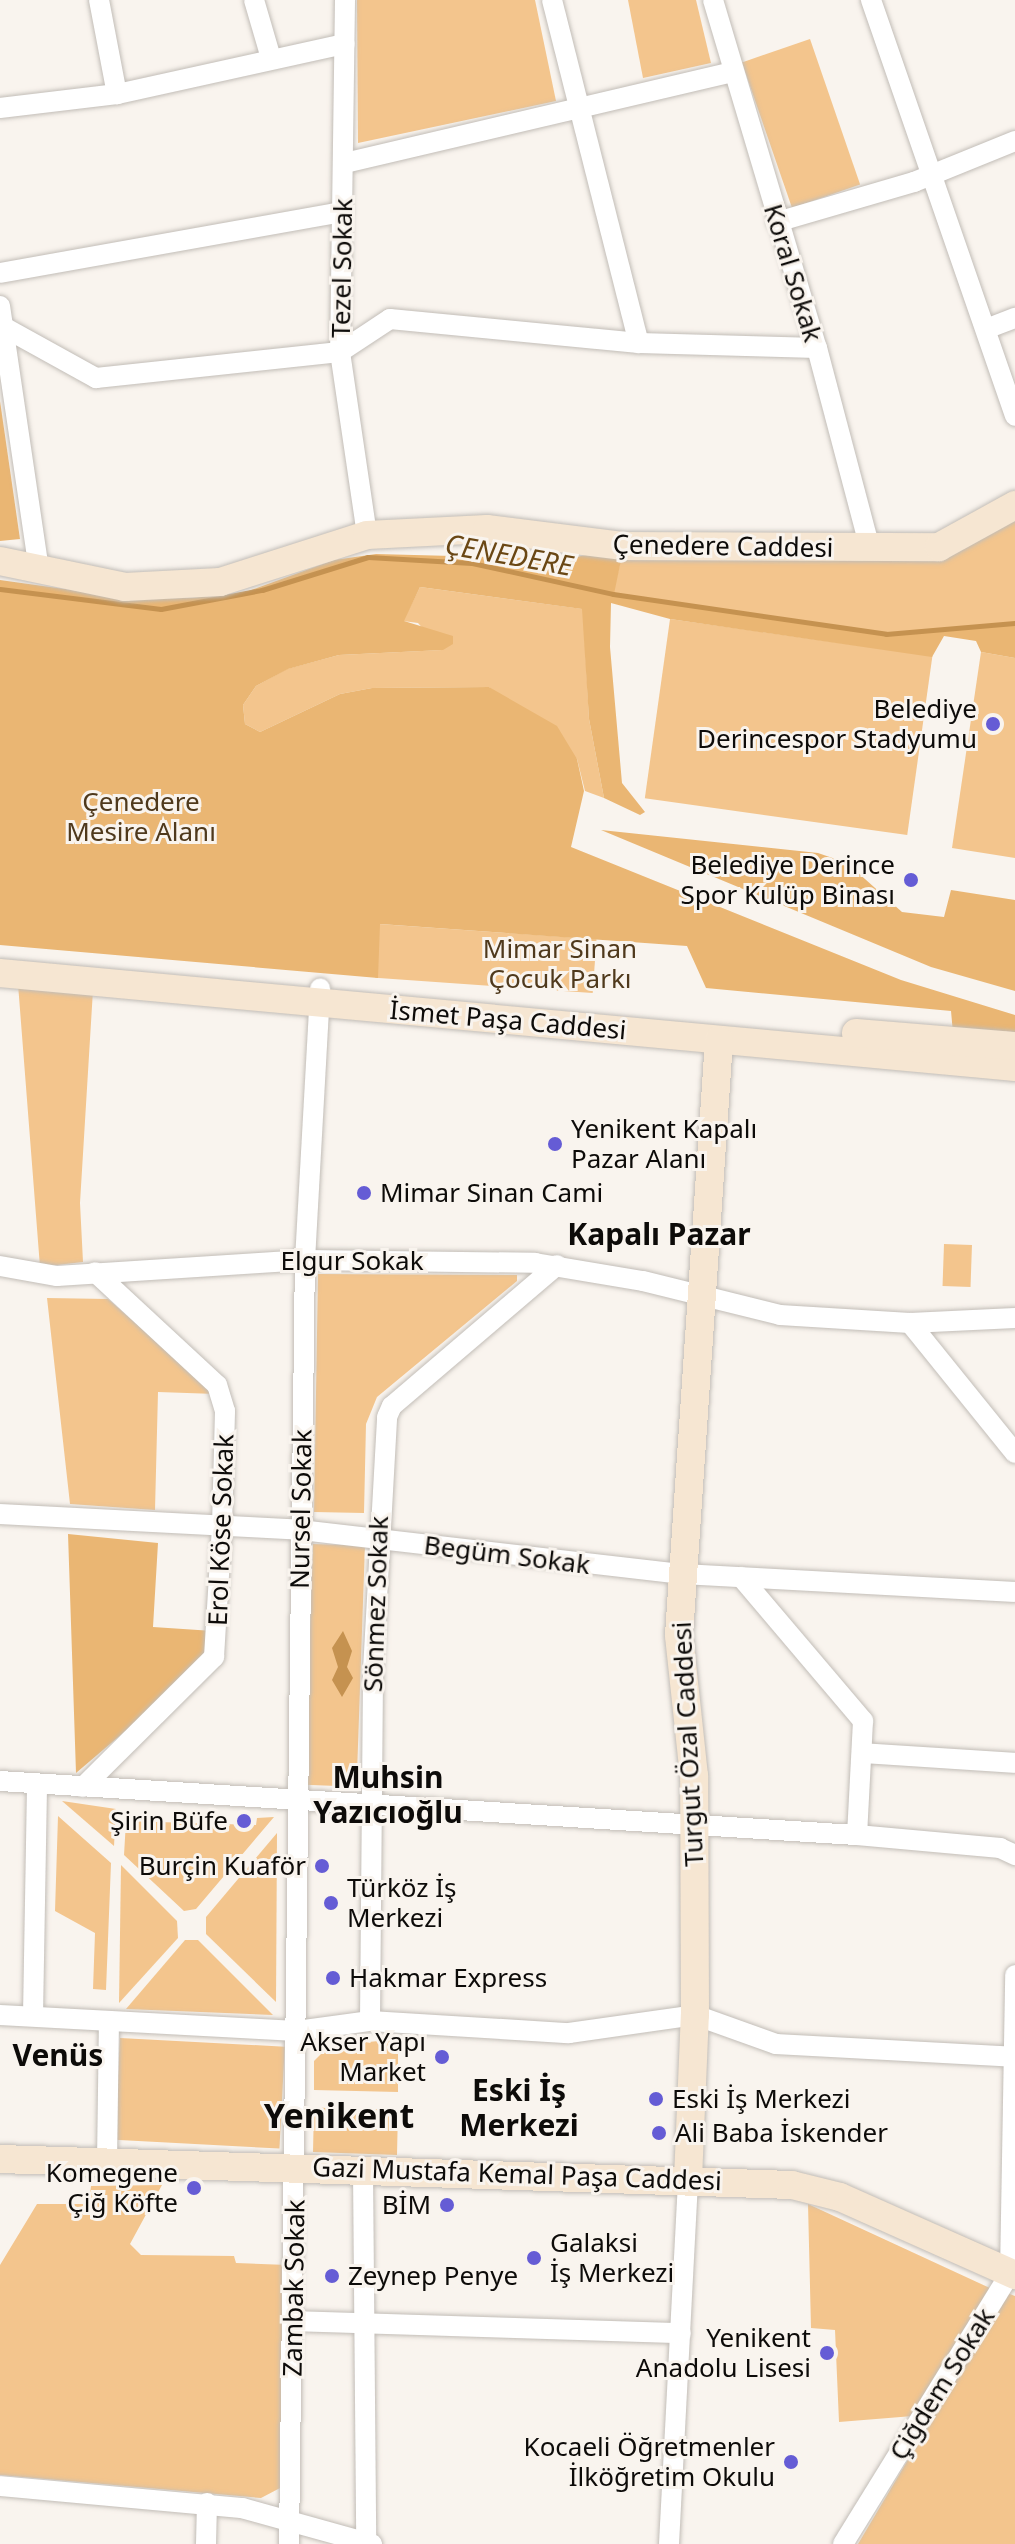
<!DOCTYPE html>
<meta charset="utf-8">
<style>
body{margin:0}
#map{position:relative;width:1015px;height:2544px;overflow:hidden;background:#f9f4ee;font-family:"Noto Sans",sans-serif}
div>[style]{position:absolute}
.green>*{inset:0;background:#f3c58d;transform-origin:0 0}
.forest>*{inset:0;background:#eab673}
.water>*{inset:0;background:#c59250}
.stream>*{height:5px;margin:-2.5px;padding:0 2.5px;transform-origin:2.5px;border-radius:2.5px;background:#c59250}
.roads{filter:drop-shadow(0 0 2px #c2bdb7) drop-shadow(0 0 2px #c2bdb7)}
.street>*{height:20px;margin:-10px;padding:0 10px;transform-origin:10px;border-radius:10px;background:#fff}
.secondary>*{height:28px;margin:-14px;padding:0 14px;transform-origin:14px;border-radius:14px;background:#f6e6d2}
.dots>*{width:22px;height:22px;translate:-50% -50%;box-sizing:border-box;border:4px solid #f9f4ee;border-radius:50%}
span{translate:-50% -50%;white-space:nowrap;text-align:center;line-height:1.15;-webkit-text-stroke:6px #f9f4ee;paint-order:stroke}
.street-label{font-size:26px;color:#0d0b09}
.poi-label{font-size:26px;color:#0d0b09}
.right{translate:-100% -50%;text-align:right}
.left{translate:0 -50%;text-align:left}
.park-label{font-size:26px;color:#4f391c}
.water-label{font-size:28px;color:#6a4714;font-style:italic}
.quarter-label{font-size:30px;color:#0d0b09;font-weight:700}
.district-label{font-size:34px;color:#0d0b09;font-weight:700}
</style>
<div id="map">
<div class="green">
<i style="clip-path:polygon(357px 0,535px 0,556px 101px,358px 143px)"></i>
<i style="clip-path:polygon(628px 0,696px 0,711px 63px,643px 78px)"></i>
<i style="left:810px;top:39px;width:154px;height:72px;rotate:71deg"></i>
<i style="clip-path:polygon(1015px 505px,1015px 623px,886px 634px,613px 594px,624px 546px,939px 547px)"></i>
<i style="clip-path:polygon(420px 587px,583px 609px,589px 719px,604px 798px,585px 791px,577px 759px,489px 687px,372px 688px,340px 694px,260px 732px,245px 724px,243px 705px,256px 686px,287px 669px,339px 655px,442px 650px,418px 623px,403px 621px)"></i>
<i style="left:670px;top:619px;width:265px;height:181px;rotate:8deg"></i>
<i style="clip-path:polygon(981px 652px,1015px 658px,1015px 858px,952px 848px)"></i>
<i style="left:379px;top:924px;width:218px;height:54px;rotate:4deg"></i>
<i style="clip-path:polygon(18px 984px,93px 990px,80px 1203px,83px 1262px,40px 1267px)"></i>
<i style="left:944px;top:1244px;width:28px;height:42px;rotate:2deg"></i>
<i style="clip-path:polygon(318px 1274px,517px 1275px,517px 1281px,377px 1397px,366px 1424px,364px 1513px,314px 1512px)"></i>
<i style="clip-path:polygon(47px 1298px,108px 1299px,216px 1394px,158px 1392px,155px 1510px,70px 1504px)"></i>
<i style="left:313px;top:1544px;width:52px;height:241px;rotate:2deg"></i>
<i style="clip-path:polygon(62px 1801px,116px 1809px,114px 1846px)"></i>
<i style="clip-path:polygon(58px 1816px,111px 1863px,106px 1990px,93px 1989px,95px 1933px,55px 1911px)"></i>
<i style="clip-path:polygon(274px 1817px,196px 1909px,184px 1911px,124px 1855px,126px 1821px,256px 1825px,257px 1818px)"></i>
<i style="clip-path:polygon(277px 1833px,276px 2002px,206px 1934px,206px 1917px)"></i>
<i style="clip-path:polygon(121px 1865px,177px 1921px,178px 1938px,119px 2003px)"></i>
<i style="clip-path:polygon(185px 1940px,198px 1940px,273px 2015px,126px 2009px)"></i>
<i style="left:120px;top:2038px;width:165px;height:102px;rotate:3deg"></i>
<i style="clip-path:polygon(398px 2039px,398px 2092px,314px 2090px,314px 2061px,321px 2054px,349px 2044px)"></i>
<i style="clip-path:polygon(314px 2107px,326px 2108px,326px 2124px,349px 2124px,350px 2108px,398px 2110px,397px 2155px,313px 2152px)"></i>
<i style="clip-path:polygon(162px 2185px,130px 2244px,141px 2255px,234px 2256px,236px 2263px,288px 2265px,282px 2487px,261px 2498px,0 2475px,0 2265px,37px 2204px,89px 2204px,91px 2186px)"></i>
<i style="clip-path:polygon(808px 2204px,992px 2289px,913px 2416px,839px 2422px,835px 2330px,811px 2328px)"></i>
<i style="clip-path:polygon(1007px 2293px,1015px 2296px,1015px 2544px,858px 2544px)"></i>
</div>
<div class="forest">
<i style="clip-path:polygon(0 401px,20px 539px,0 541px)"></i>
<i style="clip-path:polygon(624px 546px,614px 594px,886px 634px,1015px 623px,1015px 658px,981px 652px,976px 641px,944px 636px,932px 657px,670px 619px,611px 603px,610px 647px,622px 783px,645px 812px,640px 815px,604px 798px,589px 719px,582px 609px,420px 587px,404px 621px,453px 636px,453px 644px,443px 650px,339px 655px,288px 669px,256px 686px,243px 705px,245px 724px,260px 732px,340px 694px,372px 688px,489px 687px,557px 726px,577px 759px,584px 791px,571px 847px,901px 980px,1015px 1015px,1015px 1037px,953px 1033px,951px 1011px,706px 988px,687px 946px,380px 924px,378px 978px,0 945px,0 580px,115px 596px,186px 598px,240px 594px,334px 560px,376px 554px,568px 559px)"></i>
<i style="clip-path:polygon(601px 830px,818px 853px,847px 863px,902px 912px,944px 917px,951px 890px,1015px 900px,1015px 991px,931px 967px)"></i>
<i style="clip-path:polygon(68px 1534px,158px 1543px,153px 1627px,213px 1631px,204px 1664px,76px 1773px)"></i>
</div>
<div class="water">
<i style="clip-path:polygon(343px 1631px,352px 1651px,347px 1667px,353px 1678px,342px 1697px,332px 1680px,338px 1667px,332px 1648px)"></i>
</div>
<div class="stream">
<i style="left:0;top:589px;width:162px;rotate:7.1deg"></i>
<i style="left:161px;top:609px;width:103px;rotate:-10.7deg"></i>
<i style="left:262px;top:590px;width:111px;rotate:-17.3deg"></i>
<i style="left:368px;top:557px;width:104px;rotate:3.3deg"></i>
<i style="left:472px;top:563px;width:144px;rotate:12.4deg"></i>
<i style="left:613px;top:594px;width:276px;rotate:8.3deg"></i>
<i style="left:886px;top:634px;width:129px;rotate:-4.9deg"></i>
</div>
<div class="roads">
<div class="street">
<i style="left:99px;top:0;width:96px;rotate:79.2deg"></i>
<i style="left:254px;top:0;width:60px;rotate:73.7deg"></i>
<i style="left:345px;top:0;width:352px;rotate:90.8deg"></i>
<i style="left:340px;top:352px;width:185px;rotate:81.6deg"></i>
<i style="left:552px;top:0;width:354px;rotate:75.8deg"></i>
<i style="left:713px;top:0;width:363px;rotate:73.4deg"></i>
<i style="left:817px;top:348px;width:207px;rotate:75.2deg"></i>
<i style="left:871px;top:0;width:440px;rotate:70.9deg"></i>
<i style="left:0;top:108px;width:118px;rotate:-6.8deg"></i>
<i style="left:117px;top:94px;width:233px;rotate:-12.4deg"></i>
<i style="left:345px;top:163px;width:398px;rotate:-13.2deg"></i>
<i style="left:777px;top:222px;width:143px;rotate:-16.3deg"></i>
<i style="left:914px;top:182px;width:109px;rotate:-22.1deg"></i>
<i style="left:0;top:273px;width:348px;rotate:-10.1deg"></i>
<i style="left:0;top:306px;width:266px;rotate:81.6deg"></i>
<i style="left:0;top:325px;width:110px;rotate:28.9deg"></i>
<i style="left:96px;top:378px;width:245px;rotate:-6.1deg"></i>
<i style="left:340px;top:352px;width:60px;rotate:-33.4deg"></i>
<i style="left:390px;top:319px;width:250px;rotate:5.5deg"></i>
<i style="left:639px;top:343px;width:178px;rotate:1.6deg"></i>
<i style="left:986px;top:329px;width:31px;rotate:-21deg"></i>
<i style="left:0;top:1266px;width:58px;rotate:10deg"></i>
<i style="left:57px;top:1276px;width:249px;rotate:-3.7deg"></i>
<i style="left:305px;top:1260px;width:230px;rotate:0.7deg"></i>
<i style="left:535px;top:1263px;width:109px;rotate:9.5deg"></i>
<i style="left:643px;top:1281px;width:141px;rotate:13.9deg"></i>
<i style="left:780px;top:1315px;width:130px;rotate:3.5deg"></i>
<i style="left:910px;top:1323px;width:105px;rotate:-2.7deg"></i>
<i style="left:910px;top:1323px;width:167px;rotate:51.1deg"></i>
<i style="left:0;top:1514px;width:301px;rotate:3deg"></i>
<i style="left:301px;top:1530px;width:385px;rotate:6.6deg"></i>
<i style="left:683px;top:1574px;width:332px;rotate:3.1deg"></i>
<i style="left:741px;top:1577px;width:189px;rotate:49.7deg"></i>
<i style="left:863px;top:1721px;width:114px;rotate:93deg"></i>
<i style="left:862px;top:1753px;width:153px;rotate:3.7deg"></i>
<i style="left:0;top:1781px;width:859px;rotate:3.61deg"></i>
<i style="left:857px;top:1835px;width:144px;rotate:5.2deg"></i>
<i style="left:1000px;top:1848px;width:17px;rotate:25deg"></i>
<i style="left:83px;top:1787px;width:185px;rotate:-44.8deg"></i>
<i style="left:214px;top:1657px;width:131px;rotate:-86.5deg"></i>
<i style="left:222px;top:1526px;width:115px;rotate:-88.5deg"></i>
<i style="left:225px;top:1411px;width:27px;rotate:-107deg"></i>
<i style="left:217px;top:1385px;width:166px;rotate:-137.2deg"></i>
<i style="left:0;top:2015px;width:297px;rotate:3.1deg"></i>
<i style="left:297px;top:2031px;width:74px;rotate:-7.8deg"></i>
<i style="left:370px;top:2021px;width:199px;rotate:3.5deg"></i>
<i style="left:569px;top:2033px;width:127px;rotate:-8.1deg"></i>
<i style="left:695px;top:2015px;width:86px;rotate:19.7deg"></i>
<i style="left:776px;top:2044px;width:237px;rotate:3.1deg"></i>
<i style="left:33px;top:2016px;width:231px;rotate:-89deg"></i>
<i style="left:370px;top:2021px;width:351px;rotate:-89.5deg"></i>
<i style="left:373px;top:1670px;width:253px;rotate:-86.8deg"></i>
<i style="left:387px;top:1417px;width:12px;rotate:-66deg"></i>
<i style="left:392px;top:1406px;width:217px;rotate:-40.5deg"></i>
<i style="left:107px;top:2162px;width:141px;rotate:-89.2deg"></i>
<i style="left:363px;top:2170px;width:374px;rotate:89.5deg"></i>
<i style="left:293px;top:2321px;width:388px;rotate:1.8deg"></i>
<i style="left:0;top:2486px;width:243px;rotate:5.2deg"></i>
<i style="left:242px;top:2508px;width:135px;rotate:15.5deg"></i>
<i style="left:206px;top:2544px;width:41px;rotate:-88.6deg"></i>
<i style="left:289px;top:2544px;width:1284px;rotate:-89.29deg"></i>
<i style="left:305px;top:1260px;width:272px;rotate:-86.8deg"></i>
<i style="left:669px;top:2544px;width:365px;rotate:-87deg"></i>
<i style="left:843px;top:2544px;width:317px;rotate:-58.3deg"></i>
<i style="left:1010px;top:2274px;width:299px;rotate:-89deg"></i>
</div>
<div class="secondary">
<i style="left:0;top:561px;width:128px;rotate:11.7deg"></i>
<i style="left:125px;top:587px;width:95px;rotate:-3deg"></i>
<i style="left:220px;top:582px;width:154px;rotate:-17.7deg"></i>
<i style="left:367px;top:535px;width:120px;rotate:-2.9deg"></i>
<i style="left:487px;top:529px;width:138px;rotate:7.1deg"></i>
<i style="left:624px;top:546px;width:315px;rotate:0.2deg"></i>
<i style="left:939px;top:547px;width:87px;rotate:-28.9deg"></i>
<i style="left:0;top:973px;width:1019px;rotate:5.29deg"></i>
<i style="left:856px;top:1033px;width:160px;rotate:4.7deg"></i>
<i style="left:0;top:2159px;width:792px;rotate:1.88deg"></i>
<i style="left:792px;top:2185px;width:49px;rotate:14deg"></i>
<i style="left:840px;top:2197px;width:192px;rotate:24deg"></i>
<i style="left:688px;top:2179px;width:164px;rotate:-87.6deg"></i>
<i style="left:695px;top:2015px;width:239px;rotate:-90.2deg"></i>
<i style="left:694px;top:1776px;width:142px;rotate:-96.1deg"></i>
<i style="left:679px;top:1635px;width:596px;rotate:-86.15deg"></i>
</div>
</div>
<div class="dots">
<i style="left:993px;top:724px;background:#655cd5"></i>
<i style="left:911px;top:880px;background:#655cd5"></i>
<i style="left:555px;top:1144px;background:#655cd5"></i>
<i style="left:364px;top:1193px;background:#655cd5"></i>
<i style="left:244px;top:1821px;background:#655cd5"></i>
<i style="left:322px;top:1866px;background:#655cd5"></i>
<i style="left:331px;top:1903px;background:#655cd5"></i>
<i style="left:333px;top:1978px;background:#655cd5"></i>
<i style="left:442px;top:2057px;background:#655cd5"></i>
<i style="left:656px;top:2099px;background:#655cd5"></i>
<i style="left:659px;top:2133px;background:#655cd5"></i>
<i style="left:194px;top:2188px;background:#655cd5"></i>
<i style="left:447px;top:2205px;background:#655cd5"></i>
<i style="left:534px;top:2258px;background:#655cd5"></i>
<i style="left:332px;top:2276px;background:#655cd5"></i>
<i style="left:827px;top:2353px;background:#655cd5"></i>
<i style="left:791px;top:2462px;background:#655cd5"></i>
</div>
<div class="street-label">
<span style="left:342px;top:268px;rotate:-89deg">Tezel Sokak</span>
<span style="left:793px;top:273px;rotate:73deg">Koral Sokak</span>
<span style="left:723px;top:546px;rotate:1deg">Çenedere Caddesi</span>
<span style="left:508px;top:1020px;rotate:5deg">İsmet Paşa Caddesi</span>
<span style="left:352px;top:1261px">Elgur Sokak</span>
<span style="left:301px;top:1509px;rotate:-89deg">Nursel Sokak</span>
<span style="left:221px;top:1530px;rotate:-88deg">Erol Köse Sokak</span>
<span style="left:507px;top:1555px;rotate:7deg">Begüm Sokak</span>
<span style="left:376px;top:1604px;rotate:-88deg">Sönmez Sokak</span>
<span style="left:688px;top:1744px;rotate:-93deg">Turgut Özal Caddesi</span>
<span style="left:517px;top:2174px;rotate:2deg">Gazi Mustafa Kemal Paşa Caddesi</span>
<span style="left:294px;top:2288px;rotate:-89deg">Zambak Sokak</span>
<span style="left:942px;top:2384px;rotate:-58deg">Çiğdem Sokak</span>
</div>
<div class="poi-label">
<span class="right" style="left:977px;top:724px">Belediye<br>Derincespor Stadyumu</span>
<span class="right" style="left:895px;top:880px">Belediye Derince<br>Spor Kulüp Binası</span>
<span class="left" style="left:571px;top:1144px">Yenikent Kapalı<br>Pazar Alanı</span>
<span class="left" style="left:380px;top:1193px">Mimar Sinan Cami</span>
<span class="right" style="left:228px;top:1821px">Şirin Büfe</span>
<span class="right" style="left:306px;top:1866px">Burçin Kuaför</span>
<span class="left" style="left:347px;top:1903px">Türköz İş<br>Merkezi</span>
<span class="left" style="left:349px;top:1978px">Hakmar Express</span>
<span class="right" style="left:426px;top:2057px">Akser Yapı<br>Market</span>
<span class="left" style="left:672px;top:2099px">Eski İş Merkezi</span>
<span class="left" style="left:675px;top:2133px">Ali Baba İskender</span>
<span class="right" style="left:178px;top:2188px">Komegene<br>Çiğ Köfte</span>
<span class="right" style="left:431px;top:2205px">BİM</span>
<span class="left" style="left:550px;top:2258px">Galaksi<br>İş Merkezi</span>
<span class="left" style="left:348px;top:2276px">Zeynep Penye</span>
<span class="right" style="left:811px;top:2353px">Yenikent<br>Anadolu Lisesi</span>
<span class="right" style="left:775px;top:2462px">Kocaeli Öğretmenler<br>İlköğretim Okulu</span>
</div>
<div class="park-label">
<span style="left:141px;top:817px">Çenedere<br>Mesire Alanı</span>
<span style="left:560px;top:964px">Mimar Sinan<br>Çocuk Parkı</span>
</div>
<div class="water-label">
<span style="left:509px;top:554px;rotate:10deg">ÇENEDERE</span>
</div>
<div class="quarter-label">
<span style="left:659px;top:1234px">Kapalı Pazar</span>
<span style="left:388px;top:1794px">Muhsin<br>Yazıcıoğlu</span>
<span style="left:58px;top:2055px">Venüs</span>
<span style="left:519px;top:2107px">Eski İş<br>Merkezi</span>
</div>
<div class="district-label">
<span style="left:339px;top:2116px">Yenikent</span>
</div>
</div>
